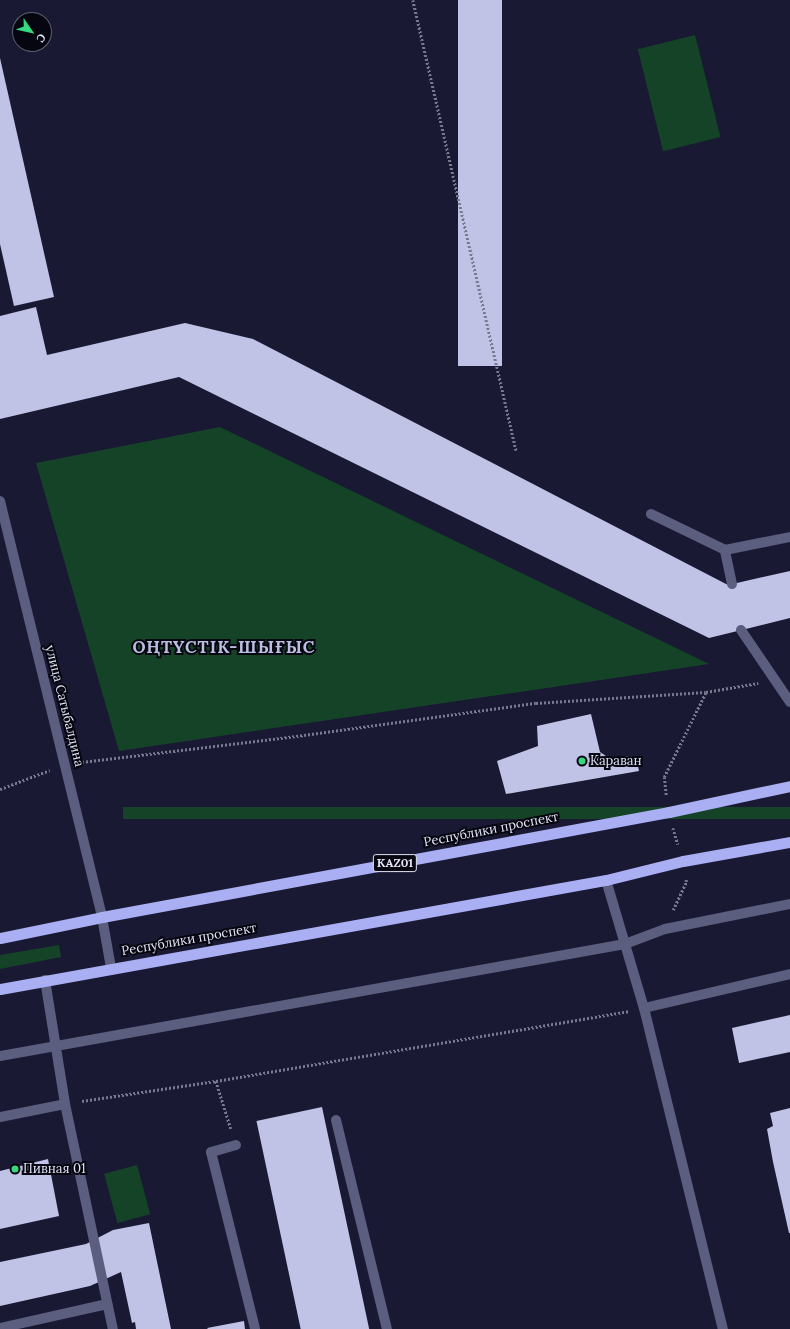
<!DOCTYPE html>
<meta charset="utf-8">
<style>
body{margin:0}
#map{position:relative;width:790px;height:1329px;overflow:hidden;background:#191933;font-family:Lora,serif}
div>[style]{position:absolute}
.green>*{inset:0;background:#154328;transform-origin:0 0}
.building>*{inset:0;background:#c0c3e6;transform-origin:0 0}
.path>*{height:2.5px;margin-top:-1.25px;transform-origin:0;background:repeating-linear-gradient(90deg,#78798f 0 2px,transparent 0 4px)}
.service>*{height:10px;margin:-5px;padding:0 5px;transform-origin:5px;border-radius:5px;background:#5c5e7f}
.tertiary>*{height:10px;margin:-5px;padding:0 5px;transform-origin:5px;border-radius:5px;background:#5c5e7f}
.trunk>*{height:11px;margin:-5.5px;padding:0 5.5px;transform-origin:5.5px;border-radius:5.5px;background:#aaaef2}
.dots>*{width:11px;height:11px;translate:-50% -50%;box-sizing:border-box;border:2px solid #060610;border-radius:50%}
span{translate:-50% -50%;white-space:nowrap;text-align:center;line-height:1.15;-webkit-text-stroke:4px #060610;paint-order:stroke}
.shield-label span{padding:1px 3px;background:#060610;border:1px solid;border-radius:3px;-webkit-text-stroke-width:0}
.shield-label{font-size:12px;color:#e3e4f6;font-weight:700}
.street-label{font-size:13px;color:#e3e4f6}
.poi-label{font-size:13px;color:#e3e4f6}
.left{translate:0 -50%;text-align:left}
.district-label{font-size:17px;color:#bbbee0;font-weight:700;letter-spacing:1px}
.north{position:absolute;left:12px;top:12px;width:40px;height:40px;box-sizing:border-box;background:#060610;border:1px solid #5e5f6c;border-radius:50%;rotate:124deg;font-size:11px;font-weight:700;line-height:16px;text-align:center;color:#e3e4f6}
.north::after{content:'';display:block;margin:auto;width:14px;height:18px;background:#36d880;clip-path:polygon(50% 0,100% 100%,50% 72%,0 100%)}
</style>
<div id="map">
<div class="green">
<i style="left:695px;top:35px;width:105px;height:59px;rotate:76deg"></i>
<i style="clip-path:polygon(220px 427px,709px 664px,119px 751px,36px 463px)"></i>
<i style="left:790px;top:807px;width:12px;height:667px;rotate:90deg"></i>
<i style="clip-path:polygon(59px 945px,61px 957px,0 969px,0 955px)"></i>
<i style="left:137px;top:1165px;width:51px;height:34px;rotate:75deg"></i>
</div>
<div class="building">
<i style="left:458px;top:0;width:44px;height:366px"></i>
<i style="clip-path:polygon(0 58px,54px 297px,14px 306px,0 244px)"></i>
<i style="clip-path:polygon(36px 307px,47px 355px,185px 323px,253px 339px,728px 585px,790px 571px,790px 618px,709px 638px,179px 377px,0 419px,0 316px)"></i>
<i style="clip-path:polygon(591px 714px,600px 752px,609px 758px,636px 756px,639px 771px,506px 794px,497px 761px,538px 746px,537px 726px)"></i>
<i style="clip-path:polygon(790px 1015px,790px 1052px,739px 1063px,732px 1028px)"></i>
<i style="left:322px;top:1107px;width:227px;height:67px;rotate:78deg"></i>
<i style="clip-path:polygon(790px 1108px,790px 1233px,789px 1233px,773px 1162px,767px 1129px,773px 1126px,770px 1113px)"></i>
<i style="clip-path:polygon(48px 1159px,59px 1216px,0 1229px,0 1171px)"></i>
<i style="clip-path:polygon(149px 1223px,171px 1329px,136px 1329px,135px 1322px,132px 1323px,121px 1272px,90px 1286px,0 1306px,0 1262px,86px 1244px,113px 1230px)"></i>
<i style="clip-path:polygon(244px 1321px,245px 1329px,208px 1329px,207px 1328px)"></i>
</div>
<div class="path">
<i style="left:413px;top:0;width:462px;rotate:77.1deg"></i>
<i style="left:82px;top:762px;width:224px;rotate:-6.9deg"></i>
<i style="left:304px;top:735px;width:234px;rotate:-7.9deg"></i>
<i style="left:536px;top:703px;width:170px;rotate:-3.7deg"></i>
<i style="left:706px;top:692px;width:53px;rotate:-9.8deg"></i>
<i style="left:0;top:789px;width:53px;rotate:-20.8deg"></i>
<i style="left:666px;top:795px;width:18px;rotate:-96deg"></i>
<i style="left:664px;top:777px;width:95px;rotate:-63.7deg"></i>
<i style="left:673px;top:828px;width:17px;rotate:73deg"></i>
<i style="left:673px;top:910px;width:31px;rotate:-65deg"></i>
<i style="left:686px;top:882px;width:4px;rotate:-90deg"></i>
<i style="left:216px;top:1081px;width:50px;rotate:72.6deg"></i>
<i style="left:82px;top:1101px;width:135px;rotate:-8.5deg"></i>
<i style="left:216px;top:1081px;width:418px;rotate:-9.6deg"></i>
</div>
<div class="service">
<i style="left:651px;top:514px;width:82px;rotate:25.9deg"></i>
<i style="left:732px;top:584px;width:35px;rotate:-102deg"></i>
<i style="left:725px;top:550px;width:66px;rotate:-11.3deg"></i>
<i style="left:741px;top:630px;width:87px;rotate:55.8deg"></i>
<i style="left:606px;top:880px;width:134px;rotate:73.5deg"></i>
<i style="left:644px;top:1008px;width:331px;rotate:76.2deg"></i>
<i style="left:45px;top:980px;width:126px;rotate:80.8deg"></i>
<i style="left:65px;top:1104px;width:230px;rotate:78deg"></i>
<i style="left:644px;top:1008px;width:150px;rotate:-13.1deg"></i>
<i style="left:0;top:1056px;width:635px;rotate:-10.16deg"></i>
<i style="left:625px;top:944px;width:43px;rotate:-20.6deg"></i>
<i style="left:665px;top:929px;width:127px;rotate:-11.3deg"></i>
<i style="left:0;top:1117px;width:66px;rotate:-11.3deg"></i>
<i style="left:336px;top:1120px;width:215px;rotate:76.3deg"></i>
<i style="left:236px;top:1145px;width:26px;rotate:164deg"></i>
<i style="left:211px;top:1152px;width:182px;rotate:76deg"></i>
<i style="left:0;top:1328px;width:110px;rotate:-12.6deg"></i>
</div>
<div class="tertiary">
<i style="left:0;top:501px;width:428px;rotate:76.2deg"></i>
<i style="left:102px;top:917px;width:52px;rotate:80deg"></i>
</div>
<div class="trunk">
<i style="left:0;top:938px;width:104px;rotate:-11.6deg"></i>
<i style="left:102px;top:917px;width:577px;rotate:-10.49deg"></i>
<i style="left:669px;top:812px;width:124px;rotate:-12.1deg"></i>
<i style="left:0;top:989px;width:616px;rotate:-10.2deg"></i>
<i style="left:606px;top:880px;width:79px;rotate:-13.9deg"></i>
<i style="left:683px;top:861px;width:109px;rotate:-10.1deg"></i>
</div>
<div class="dots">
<i style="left:582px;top:761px;background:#36d880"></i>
<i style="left:15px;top:1169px;background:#36d880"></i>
</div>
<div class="shield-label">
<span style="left:395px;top:863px">KАZ01</span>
</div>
<div class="street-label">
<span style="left:64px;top:706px;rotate:76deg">улица Сатыбалдина</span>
<span style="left:491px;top:830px;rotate:-11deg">Республики проспект</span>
<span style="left:189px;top:940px;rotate:-10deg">Республики проспект</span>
</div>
<div class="poi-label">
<span class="left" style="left:590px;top:761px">Караван</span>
<span class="left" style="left:23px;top:1169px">Пивная 01</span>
</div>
<div class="district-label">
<span style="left:224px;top:648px">ОҢТҮСТІК-ШЫҒЫС</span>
</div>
<div class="north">С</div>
</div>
